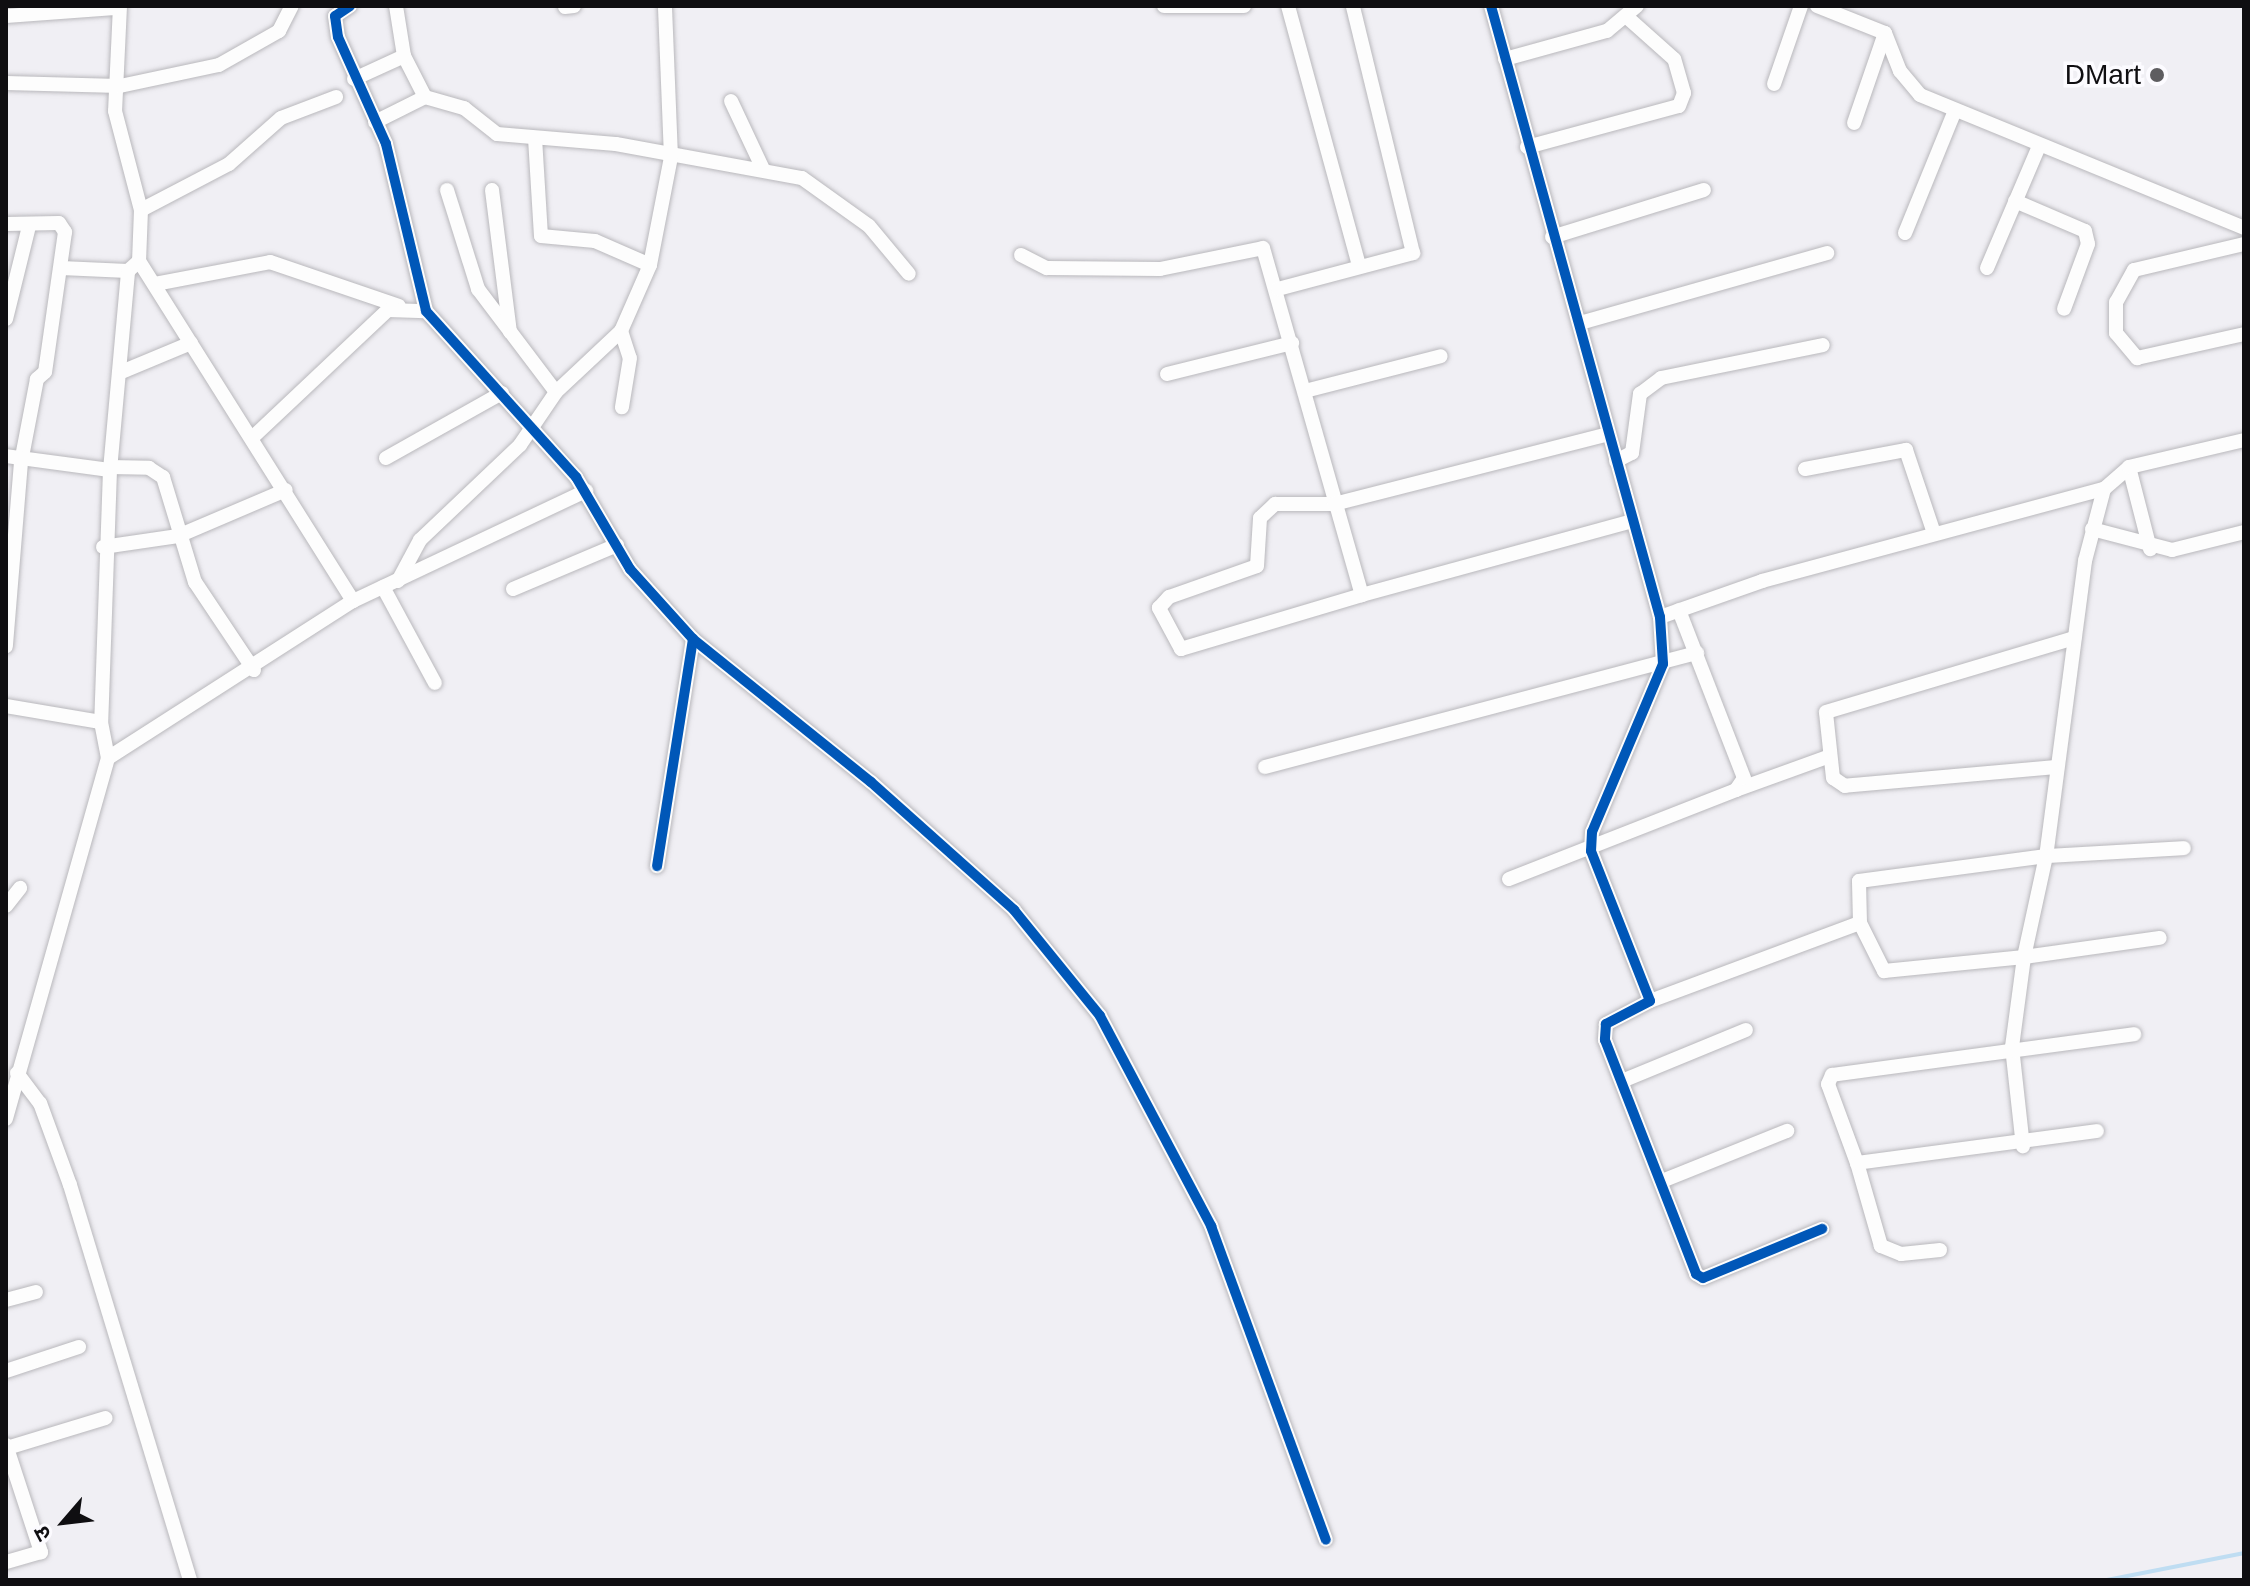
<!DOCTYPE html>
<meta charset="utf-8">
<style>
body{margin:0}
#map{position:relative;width:2250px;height:1586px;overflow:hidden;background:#f0eff4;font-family:Arial,"Noto Sans Devanagari",sans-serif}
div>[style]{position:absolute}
.stream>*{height:4px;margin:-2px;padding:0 2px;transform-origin:2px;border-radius:2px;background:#bfddf2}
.roads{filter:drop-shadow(0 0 2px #b9b8bc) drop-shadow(0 0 2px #b9b8bc)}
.minor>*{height:14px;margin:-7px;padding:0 7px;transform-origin:7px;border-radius:7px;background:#fdfdfd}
.cycleway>*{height:10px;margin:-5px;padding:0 5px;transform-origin:5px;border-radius:5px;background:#0057b8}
.dots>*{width:22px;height:22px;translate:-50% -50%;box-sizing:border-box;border:4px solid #fcfbff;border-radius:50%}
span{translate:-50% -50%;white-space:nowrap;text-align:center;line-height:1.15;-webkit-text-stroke:7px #fcfbff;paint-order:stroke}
.poi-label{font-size:28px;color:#0f0e11}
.right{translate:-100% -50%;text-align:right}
.frame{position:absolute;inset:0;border:8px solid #0f0e11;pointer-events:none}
.north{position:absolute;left:24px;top:1482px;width:80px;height:80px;-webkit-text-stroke:6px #fcfbff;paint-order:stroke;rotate:242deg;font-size:22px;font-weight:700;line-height:32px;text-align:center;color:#0f0e11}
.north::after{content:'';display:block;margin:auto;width:28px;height:36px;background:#0f0e11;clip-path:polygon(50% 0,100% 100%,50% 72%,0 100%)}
</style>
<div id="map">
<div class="stream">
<i style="left:2107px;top:1580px;width:140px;rotate:-11.1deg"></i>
</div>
<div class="roads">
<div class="minor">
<i style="left:120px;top:6px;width:105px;rotate:92.7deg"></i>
<i style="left:115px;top:111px;width:102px;rotate:75.3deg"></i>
<i style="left:141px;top:210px;width:51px;rotate:92.2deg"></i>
<i style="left:139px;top:261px;width:402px;rotate:57.8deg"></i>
<i style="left:350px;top:6px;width:18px;rotate:146deg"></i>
<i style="left:335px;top:16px;width:21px;rotate:82deg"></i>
<i style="left:338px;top:37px;width:117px;rotate:65.8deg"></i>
<i style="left:386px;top:144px;width:172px;rotate:76.5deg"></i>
<i style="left:426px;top:311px;width:224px;rotate:47.9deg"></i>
<i style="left:576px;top:477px;width:107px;rotate:59.6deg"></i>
<i style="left:630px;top:569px;width:94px;rotate:48deg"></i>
<i style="left:693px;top:639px;width:230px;rotate:99deg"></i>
<i style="left:396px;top:6px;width:51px;rotate:80.9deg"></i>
<i style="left:404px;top:56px;width:46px;rotate:62.9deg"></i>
<i style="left:425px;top:97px;width:41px;rotate:15.8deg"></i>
<i style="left:464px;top:108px;width:42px;rotate:38.2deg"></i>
<i style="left:497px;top:134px;width:119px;rotate:4.8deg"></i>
<i style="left:616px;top:144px;width:189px;rotate:10.4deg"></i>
<i style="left:802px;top:178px;width:82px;rotate:35.6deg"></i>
<i style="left:869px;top:226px;width:62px;rotate:50.2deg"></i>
<i style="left:1164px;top:6px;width:80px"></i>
<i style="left:1288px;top:6px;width:270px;rotate:74.7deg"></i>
<i style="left:1491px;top:6px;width:634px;rotate:74.54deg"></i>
<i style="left:1660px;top:617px;width:47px;rotate:86.3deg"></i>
<i style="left:1663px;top:664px;width:182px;rotate:112.9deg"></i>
<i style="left:1592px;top:832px;width:19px;rotate:93deg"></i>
<i style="left:1591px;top:851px;width:161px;rotate:68.5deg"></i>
<i style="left:1650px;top:1001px;width:50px;rotate:152.4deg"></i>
<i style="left:1606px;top:1024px;width:16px;rotate:94deg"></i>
<i style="left:1605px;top:1040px;width:251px;rotate:68.7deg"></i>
<i style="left:1696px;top:1274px;width:8px;rotate:30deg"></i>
<i style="left:1703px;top:1278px;width:129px;rotate:-22.4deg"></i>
<i style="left:1817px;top:6px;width:73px;rotate:21.7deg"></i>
<i style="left:1885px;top:33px;width:41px;rotate:68.5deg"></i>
<i style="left:1900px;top:71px;width:31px;rotate:50deg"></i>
<i style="left:1920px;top:95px;width:350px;rotate:22.3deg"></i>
<i style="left:565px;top:7px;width:9px;rotate:-6deg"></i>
<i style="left:6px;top:16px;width:109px;rotate:-4.2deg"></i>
<i style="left:1505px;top:59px;width:106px;rotate:-15.4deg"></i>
<i style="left:1607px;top:31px;width:39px;rotate:-40deg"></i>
<i style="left:354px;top:79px;width:55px;rotate:-24.7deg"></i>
<i style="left:6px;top:83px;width:114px;rotate:1.5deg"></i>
<i style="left:120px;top:86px;width:101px;rotate:-12deg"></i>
<i style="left:219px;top:65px;width:69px;rotate:-29.5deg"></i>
<i style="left:279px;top:31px;width:28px;rotate:-63deg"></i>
<i style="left:1774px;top:84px;width:83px;rotate:-70.9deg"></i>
<i style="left:731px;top:101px;width:75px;rotate:64.8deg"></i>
<i style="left:375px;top:122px;width:56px;rotate:-26.6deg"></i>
<i style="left:1854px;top:123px;width:95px;rotate:-71deg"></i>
<i style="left:535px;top:138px;width:98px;rotate:86.5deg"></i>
<i style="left:541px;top:236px;width:54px;rotate:5.3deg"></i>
<i style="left:595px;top:241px;width:60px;rotate:23.6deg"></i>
<i style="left:1527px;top:147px;width:157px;rotate:-15.1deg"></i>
<i style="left:1679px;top:106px;width:14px;rotate:-69deg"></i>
<i style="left:1684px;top:93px;width:35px;rotate:-106deg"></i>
<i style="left:1674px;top:59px;width:62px;rotate:-138.3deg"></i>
<i style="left:447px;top:190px;width:104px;rotate:72.6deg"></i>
<i style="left:478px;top:289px;width:129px;rotate:52.9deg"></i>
<i style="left:492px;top:190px;width:143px;rotate:82.8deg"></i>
<i style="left:2015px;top:201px;width:76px;rotate:23.2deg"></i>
<i style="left:2085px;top:231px;width:13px;rotate:77deg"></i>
<i style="left:2088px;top:244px;width:69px;rotate:110.3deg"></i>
<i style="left:141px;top:210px;width:99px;rotate:-27.6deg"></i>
<i style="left:229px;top:164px;width:69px;rotate:-41.5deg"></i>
<i style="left:281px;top:118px;width:59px;rotate:-20.9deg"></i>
<i style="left:6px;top:224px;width:53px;rotate:-1.1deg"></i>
<i style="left:59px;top:223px;width:11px;rotate:56deg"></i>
<i style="left:65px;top:232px;width:141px;rotate:98.1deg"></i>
<i style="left:45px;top:372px;width:11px;rotate:139deg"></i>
<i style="left:37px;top:379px;width:85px;rotate:100.9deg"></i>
<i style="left:21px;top:462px;width:185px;rotate:94.7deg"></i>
<i style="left:1905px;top:233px;width:130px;rotate:-67.8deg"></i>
<i style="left:1552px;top:237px;width:159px;rotate:-17.2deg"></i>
<i style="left:2244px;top:244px;width:113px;rotate:166.7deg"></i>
<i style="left:2134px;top:270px;width:37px;rotate:119deg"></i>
<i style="left:2116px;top:302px;width:31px;rotate:90deg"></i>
<i style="left:2116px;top:333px;width:33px;rotate:50deg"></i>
<i style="left:2137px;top:358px;width:110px;rotate:-12.6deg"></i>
<i style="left:1021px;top:255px;width:29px;rotate:27deg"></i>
<i style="left:1047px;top:268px;width:113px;rotate:0.5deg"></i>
<i style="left:1160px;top:269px;width:105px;rotate:-11.5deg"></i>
<i style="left:1263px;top:248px;width:361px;rotate:74.1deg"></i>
<i style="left:1362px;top:595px;width:281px;rotate:-15.3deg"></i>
<i style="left:61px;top:268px;width:67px;rotate:2.6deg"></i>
<i style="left:1987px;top:268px;width:133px;rotate:-66.9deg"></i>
<i style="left:155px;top:284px;width:117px;rotate:-10.8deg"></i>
<i style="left:270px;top:262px;width:136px;rotate:18.8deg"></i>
<i style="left:1278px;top:289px;width:140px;rotate:-14.9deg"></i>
<i style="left:1413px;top:253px;width:254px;rotate:-103.7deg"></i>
<i style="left:6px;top:319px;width:96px;rotate:-76.1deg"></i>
<i style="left:1580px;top:323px;width:257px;rotate:-15.8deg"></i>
<i style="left:621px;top:331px;width:28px;rotate:72deg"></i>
<i style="left:630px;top:358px;width:50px;rotate:99.3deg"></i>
<i style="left:119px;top:373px;width:78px;rotate:-22.6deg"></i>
<i style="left:1167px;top:374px;width:129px;rotate:-13.9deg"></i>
<i style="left:1305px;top:391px;width:140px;rotate:-14.4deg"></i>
<i style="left:253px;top:437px;width:185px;rotate:-43.3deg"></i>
<i style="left:388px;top:310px;width:38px;rotate:2deg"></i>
<i style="left:6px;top:456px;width:105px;rotate:7.7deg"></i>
<i style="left:110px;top:470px;width:252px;rotate:92deg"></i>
<i style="left:101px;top:722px;width:37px;rotate:79deg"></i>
<i style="left:108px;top:758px;width:375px;rotate:105.8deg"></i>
<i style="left:386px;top:458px;width:133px;rotate:-29.3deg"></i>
<i style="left:1616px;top:461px;width:18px;rotate:-27deg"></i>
<i style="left:1632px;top:453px;width:60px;rotate:-82.3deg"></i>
<i style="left:1640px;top:394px;width:26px;rotate:-37deg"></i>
<i style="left:1661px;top:378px;width:165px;rotate:-11.5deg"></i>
<i style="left:110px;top:467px;width:39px;rotate:1deg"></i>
<i style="left:149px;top:468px;width:17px;rotate:33deg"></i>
<i style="left:163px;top:477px;width:110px;rotate:73.1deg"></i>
<i style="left:195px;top:582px;width:106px;rotate:56.2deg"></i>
<i style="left:2129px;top:467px;width:85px;rotate:75.6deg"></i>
<i style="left:1805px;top:469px;width:103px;rotate:-10.7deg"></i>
<i style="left:1906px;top:450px;width:88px;rotate:71.4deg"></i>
<i style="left:110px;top:470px;width:200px;rotate:-84.8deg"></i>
<i style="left:128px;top:271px;width:15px;rotate:-42deg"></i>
<i style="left:2104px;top:489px;width:74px;rotate:104.8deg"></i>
<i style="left:2085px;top:561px;width:298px;rotate:97.5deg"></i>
<i style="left:2046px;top:856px;width:138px;rotate:-3.3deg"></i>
<i style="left:2092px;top:529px;width:83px;rotate:14.7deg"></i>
<i style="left:2172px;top:550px;width:74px;rotate:-14deg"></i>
<i style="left:103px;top:547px;width:76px;rotate:-8.3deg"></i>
<i style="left:178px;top:536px;width:117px;rotate:-23.1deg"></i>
<i style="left:398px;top:581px;width:47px;rotate:-61.8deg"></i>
<i style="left:420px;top:540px;width:138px;rotate:-43.5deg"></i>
<i style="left:520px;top:445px;width:64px;rotate:-55.8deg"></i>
<i style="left:556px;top:392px;width:89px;rotate:-43.2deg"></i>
<i style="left:621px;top:331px;width:72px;rotate:-66.3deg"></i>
<i style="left:650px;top:265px;width:110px;rotate:-79deg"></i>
<i style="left:671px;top:157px;width:151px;rotate:-92.3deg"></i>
<i style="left:383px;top:587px;width:109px;rotate:61.6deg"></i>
<i style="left:513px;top:589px;width:113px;rotate:-22.9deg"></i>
<i style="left:1362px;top:595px;width:189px;rotate:163.4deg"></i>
<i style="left:1181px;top:649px;width:47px;rotate:-118.2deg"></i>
<i style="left:1159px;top:608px;width:15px;rotate:-48deg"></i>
<i style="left:1169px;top:597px;width:93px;rotate:-19.4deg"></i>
<i style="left:1257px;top:566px;width:48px;rotate:-86.4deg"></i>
<i style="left:1260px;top:518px;width:21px;rotate:-43deg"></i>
<i style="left:1275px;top:504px;width:59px"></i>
<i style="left:1334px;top:504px;width:283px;rotate:-14.3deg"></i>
<i style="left:1660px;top:617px;width:108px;rotate:-19.4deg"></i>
<i style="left:1762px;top:581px;width:354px;rotate:-15.1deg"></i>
<i style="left:2104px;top:489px;width:33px;rotate:-41deg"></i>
<i style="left:2129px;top:467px;width:118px;rotate:-13.2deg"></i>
<i style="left:693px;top:639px;width:228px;rotate:38.8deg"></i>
<i style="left:871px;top:782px;width:192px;rotate:41.8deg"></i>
<i style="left:1014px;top:910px;width:136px;rotate:50.9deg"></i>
<i style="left:1100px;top:1016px;width:238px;rotate:62.1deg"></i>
<i style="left:1211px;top:1226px;width:334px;rotate:69.9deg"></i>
<i style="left:6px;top:706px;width:96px;rotate:9.6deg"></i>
<i style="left:108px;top:758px;width:291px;rotate:-32.7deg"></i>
<i style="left:353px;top:601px;width:258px;rotate:-25.3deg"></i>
<i style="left:1265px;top:767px;width:447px;rotate:-14.8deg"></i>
<i style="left:2056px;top:767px;width:212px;rotate:174.9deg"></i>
<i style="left:1845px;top:786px;width:14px;rotate:-146deg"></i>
<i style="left:1833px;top:778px;width:66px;rotate:-96.1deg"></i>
<i style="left:1826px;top:712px;width:259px;rotate:-16.6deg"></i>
<i style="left:1736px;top:790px;width:100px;rotate:-19.9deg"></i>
<i style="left:1509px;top:879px;width:244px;rotate:-21.4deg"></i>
<i style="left:1736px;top:790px;width:14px;rotate:-56deg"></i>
<i style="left:1744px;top:778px;width:180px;rotate:-111.2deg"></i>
<i style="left:6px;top:906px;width:23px;rotate:-52deg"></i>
<i style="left:1860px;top:923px;width:42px;rotate:-91.4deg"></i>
<i style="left:1859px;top:881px;width:189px;rotate:-7.6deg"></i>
<i style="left:2046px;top:856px;width:103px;rotate:102.3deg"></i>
<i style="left:2024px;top:957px;width:137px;rotate:-8deg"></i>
<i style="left:1650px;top:1001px;width:224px;rotate:-20.4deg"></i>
<i style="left:1860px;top:923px;width:54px;rotate:63.4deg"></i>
<i style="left:1884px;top:971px;width:141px;rotate:-5.7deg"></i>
<i style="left:2024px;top:957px;width:91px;rotate:97.6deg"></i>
<i style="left:2012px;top:1047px;width:100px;rotate:83.7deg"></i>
<i style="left:17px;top:1073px;width:38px;rotate:53deg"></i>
<i style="left:40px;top:1103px;width:87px;rotate:69.9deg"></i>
<i style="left:70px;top:1185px;width:413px;rotate:73.1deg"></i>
<i style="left:1622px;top:1081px;width:134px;rotate:-22.4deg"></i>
<i style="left:1857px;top:1163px;width:84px;rotate:-110.2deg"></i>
<i style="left:1828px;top:1084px;width:10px;rotate:-66deg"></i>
<i style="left:1832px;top:1075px;width:305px;rotate:-7.7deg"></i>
<i style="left:1662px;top:1181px;width:135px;rotate:-21.8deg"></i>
<i style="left:1940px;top:1250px;width:39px;rotate:174deg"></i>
<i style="left:1901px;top:1254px;width:22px;rotate:-158deg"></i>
<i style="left:1881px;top:1246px;width:86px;rotate:-106.1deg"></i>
<i style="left:1857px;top:1163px;width:242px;rotate:-7.6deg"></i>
<i style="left:6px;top:1300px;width:31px;rotate:-15deg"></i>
<i style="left:6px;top:1371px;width:77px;rotate:-18.2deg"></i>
<i style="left:6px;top:1445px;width:113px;rotate:71.9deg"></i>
<i style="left:41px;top:1552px;width:36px;rotate:164deg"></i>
<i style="left:7px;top:1448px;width:103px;rotate:-16.9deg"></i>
</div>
</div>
<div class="cycleway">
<i style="left:350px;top:6px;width:18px;rotate:146deg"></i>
<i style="left:335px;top:16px;width:21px;rotate:82deg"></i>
<i style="left:338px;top:37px;width:117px;rotate:65.8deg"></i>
<i style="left:386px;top:144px;width:172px;rotate:76.5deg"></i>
<i style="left:426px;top:311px;width:224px;rotate:47.9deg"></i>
<i style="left:576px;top:477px;width:107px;rotate:59.6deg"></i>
<i style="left:630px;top:569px;width:94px;rotate:48deg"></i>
<i style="left:693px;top:639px;width:230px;rotate:99deg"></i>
<i style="left:1491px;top:6px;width:634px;rotate:74.54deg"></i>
<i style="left:1660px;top:617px;width:47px;rotate:86.3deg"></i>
<i style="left:1663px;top:664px;width:182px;rotate:112.9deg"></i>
<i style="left:1592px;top:832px;width:19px;rotate:93deg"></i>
<i style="left:1591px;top:851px;width:161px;rotate:68.5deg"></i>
<i style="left:1650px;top:1001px;width:50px;rotate:152.4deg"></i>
<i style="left:1606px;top:1024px;width:16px;rotate:94deg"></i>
<i style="left:1605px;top:1040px;width:251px;rotate:68.7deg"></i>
<i style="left:1696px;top:1274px;width:8px;rotate:30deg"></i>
<i style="left:1703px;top:1278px;width:129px;rotate:-22.4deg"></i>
<i style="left:693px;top:639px;width:228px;rotate:38.8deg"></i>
<i style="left:871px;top:782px;width:192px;rotate:41.8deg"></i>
<i style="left:1014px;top:910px;width:136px;rotate:50.9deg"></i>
<i style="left:1100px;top:1016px;width:238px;rotate:62.1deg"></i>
<i style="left:1211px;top:1226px;width:334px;rotate:69.9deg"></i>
</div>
<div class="dots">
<i style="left:2157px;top:75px;background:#5e5d60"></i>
</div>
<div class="poi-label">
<span class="right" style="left:2141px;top:75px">DMart</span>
</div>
<div class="frame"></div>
<div class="north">उ</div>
</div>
